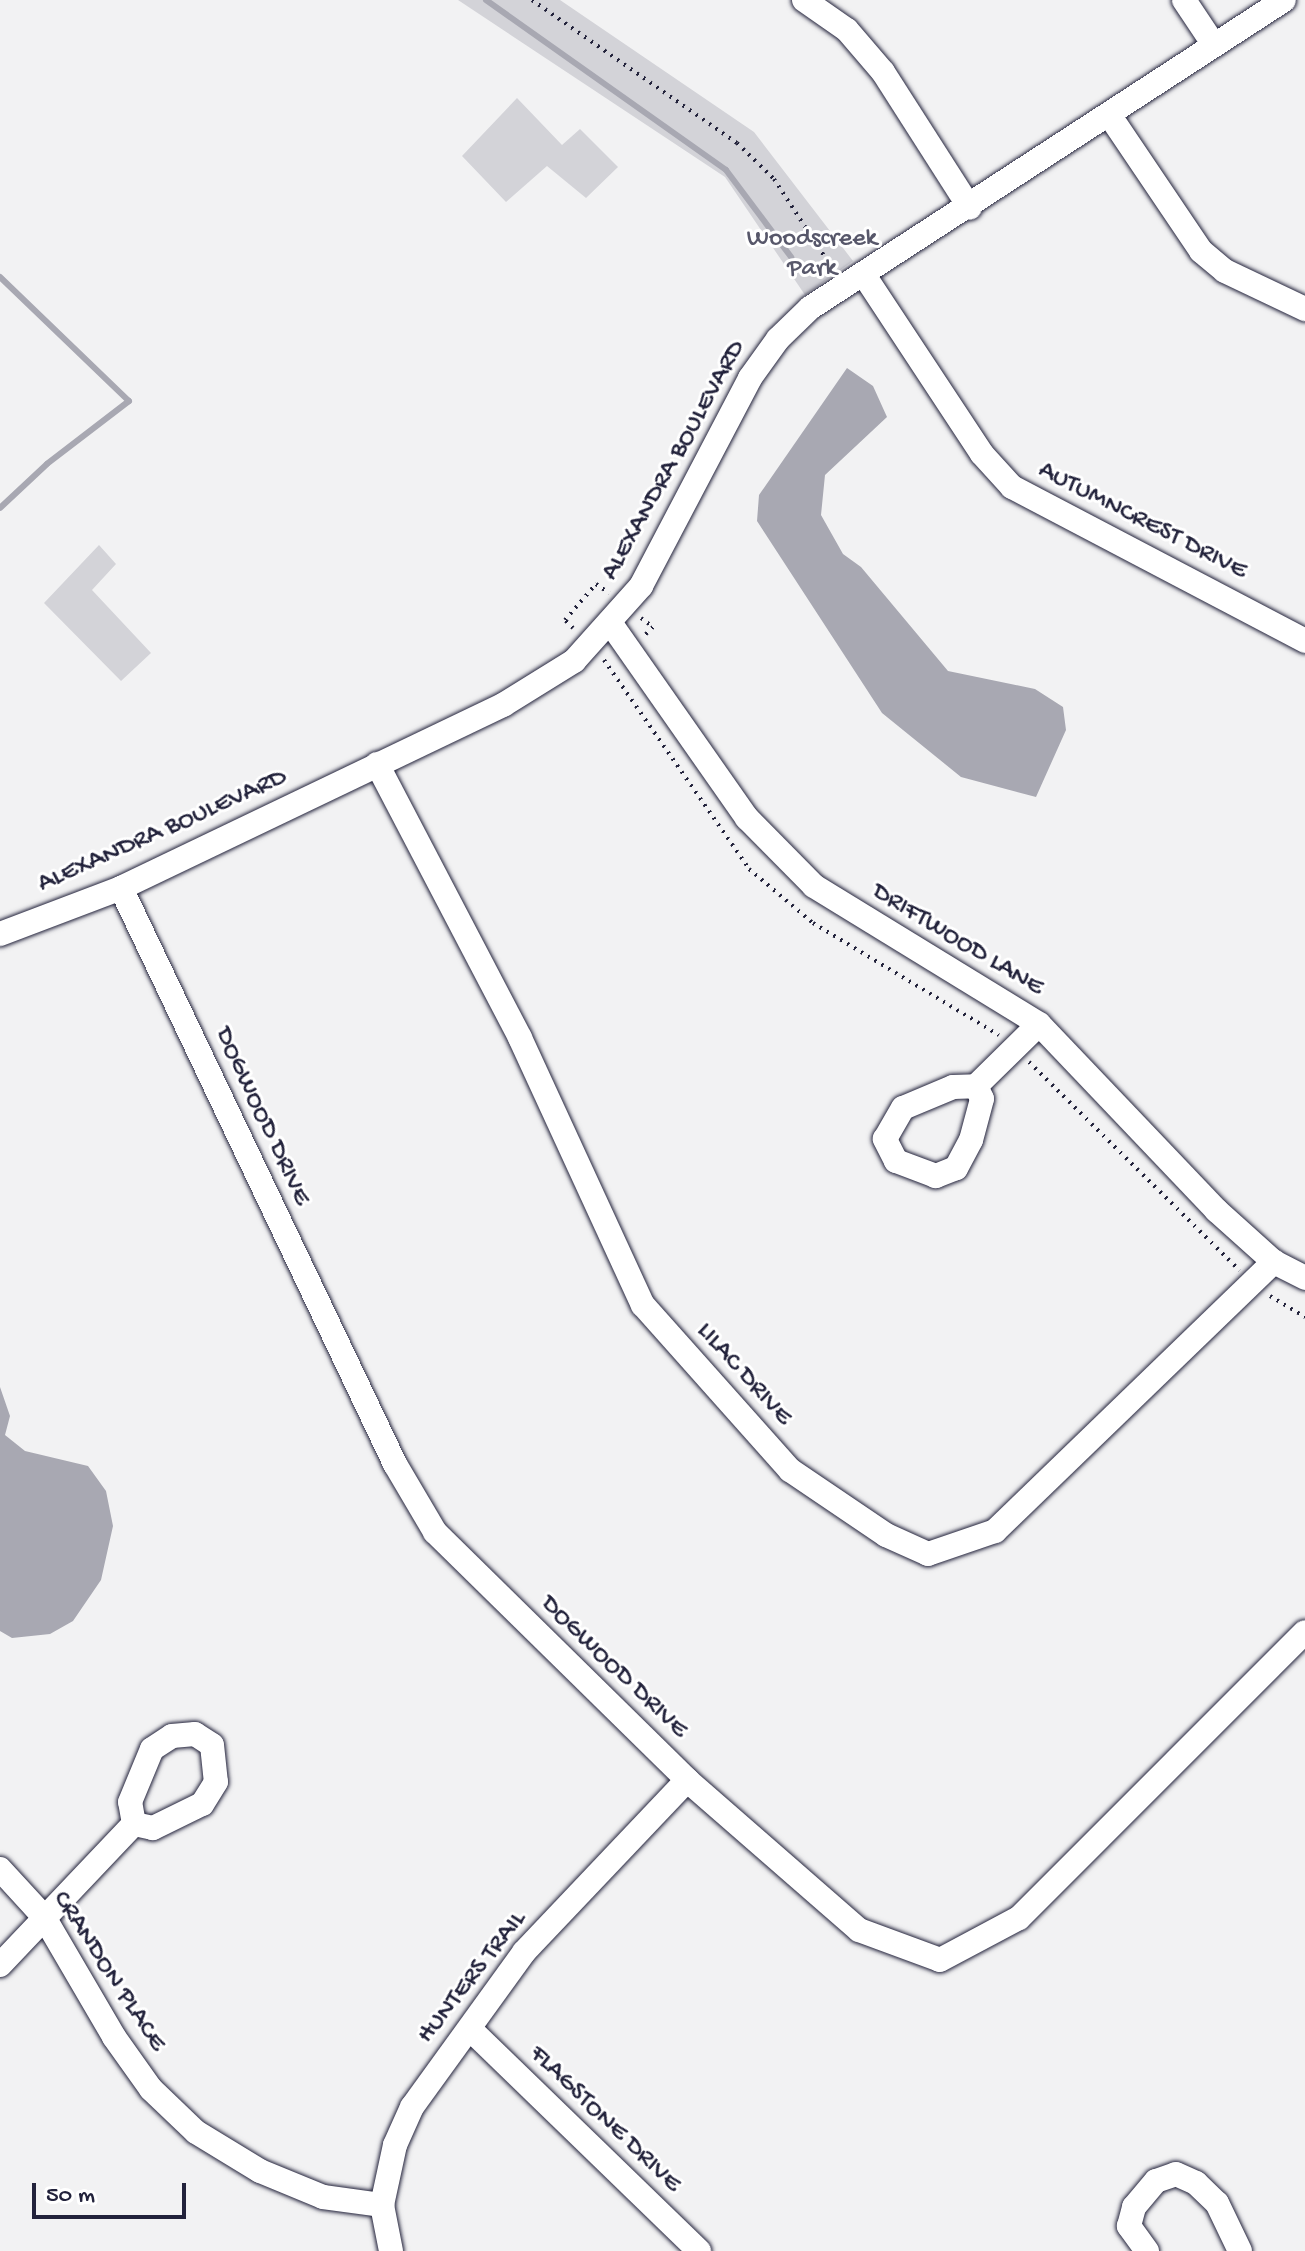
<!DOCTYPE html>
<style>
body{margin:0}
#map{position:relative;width:1305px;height:2251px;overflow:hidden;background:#f2f2f3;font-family:"Gochi Hand",sans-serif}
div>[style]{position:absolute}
.green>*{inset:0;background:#d3d3d8}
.water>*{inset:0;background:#a8a8b2}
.stream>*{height:6px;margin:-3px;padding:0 3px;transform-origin:3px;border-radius:3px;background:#a8a8b2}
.path>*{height:4px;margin-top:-2px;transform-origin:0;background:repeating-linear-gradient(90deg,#22223b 0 2px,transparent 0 8px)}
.roads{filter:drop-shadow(0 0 2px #22223b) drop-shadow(0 0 2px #22223b)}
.minor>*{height:24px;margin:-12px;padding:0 12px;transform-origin:12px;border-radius:12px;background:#fff}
span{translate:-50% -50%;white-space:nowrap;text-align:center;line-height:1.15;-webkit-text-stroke:6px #fff;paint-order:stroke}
.park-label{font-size:26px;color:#57576a}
.street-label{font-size:26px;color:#22223b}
.scale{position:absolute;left:32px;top:2183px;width:154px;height:36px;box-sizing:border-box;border:4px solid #22223b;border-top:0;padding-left:10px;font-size:24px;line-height:28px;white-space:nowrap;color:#22223b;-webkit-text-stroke:6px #fff;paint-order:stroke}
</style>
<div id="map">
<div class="green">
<i style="clip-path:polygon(458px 0,560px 0,754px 132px,853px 261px,805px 295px,725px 177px)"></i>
<i style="clip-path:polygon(517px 98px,562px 145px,580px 129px,618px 167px,586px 198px,547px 166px,506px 202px,462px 156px)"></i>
<i style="clip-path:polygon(99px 545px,116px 564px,92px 590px,151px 653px,121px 681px,44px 603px)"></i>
</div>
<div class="water">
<i style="clip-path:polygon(847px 368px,873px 386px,887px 417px,825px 475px,821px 515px,843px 554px,861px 567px,948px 671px,1035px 689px,1063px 707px,1066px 730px,1036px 797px,961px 777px,882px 713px,757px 521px,759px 495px)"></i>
<i style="clip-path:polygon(0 1387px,10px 1416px,5px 1435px,25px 1451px,88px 1466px,106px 1491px,113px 1526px,101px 1580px,73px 1621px,50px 1634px,12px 1638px,0 1631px)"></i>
</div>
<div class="stream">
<i style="left:486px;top:0;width:294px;rotate:35.3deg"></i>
<i style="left:726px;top:170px;width:109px;rotate:53.2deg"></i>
<i style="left:0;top:277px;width:179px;rotate:43.9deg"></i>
<i style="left:129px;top:401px;width:103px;rotate:142.5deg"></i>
<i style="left:47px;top:464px;width:64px;rotate:136.9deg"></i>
</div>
<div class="path">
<i style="left:532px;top:0;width:250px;rotate:34.9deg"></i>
<i style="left:737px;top:143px;width:52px;rotate:44.2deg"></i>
<i style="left:774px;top:179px;width:106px;rotate:56.9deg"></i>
<i style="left:641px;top:618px;width:15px;rotate:37deg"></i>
<i style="left:653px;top:627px;width:13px;rotate:135deg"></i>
<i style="left:573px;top:628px;width:11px;rotate:-135deg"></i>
<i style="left:565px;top:620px;width:48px;rotate:-49.3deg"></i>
<i style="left:596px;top:584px;width:16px;rotate:35deg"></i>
<i style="left:604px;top:660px;width:254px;rotate:55.2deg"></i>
<i style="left:749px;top:869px;width:84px;rotate:40.2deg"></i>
<i style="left:813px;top:923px;width:217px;rotate:31.1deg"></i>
<i style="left:1029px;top:1062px;width:296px;rotate:44.7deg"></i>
<i style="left:1270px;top:1296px;width:41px;rotate:31deg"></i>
</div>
<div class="roads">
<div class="minor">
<i style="left:804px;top:0;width:52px;rotate:34.9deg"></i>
<i style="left:847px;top:30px;width:55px;rotate:49.4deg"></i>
<i style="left:883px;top:72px;width:161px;rotate:57.4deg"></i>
<i style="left:1184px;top:0;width:54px;rotate:56.3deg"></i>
<i style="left:1110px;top:116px;width:163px;rotate:56deg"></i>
<i style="left:1201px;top:251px;width:31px;rotate:40deg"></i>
<i style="left:1225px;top:271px;width:89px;rotate:25.4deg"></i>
<i style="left:864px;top:275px;width:214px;rotate:56.6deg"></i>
<i style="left:982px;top:454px;width:45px;rotate:47.7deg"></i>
<i style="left:1012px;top:487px;width:331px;rotate:27.7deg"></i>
<i style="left:611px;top:624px;width:237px;rotate:55deg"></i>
<i style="left:747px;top:818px;width:95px;rotate:45.4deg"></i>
<i style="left:814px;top:886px;width:264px;rotate:31.5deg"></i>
<i style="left:1039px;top:1024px;width:257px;rotate:46.4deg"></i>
<i style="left:1216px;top:1210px;width:78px;rotate:41.9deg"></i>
<i style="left:1274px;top:1262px;width:35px;rotate:27deg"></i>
<i style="left:377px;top:764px;width:309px;rotate:62.4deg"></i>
<i style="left:520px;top:1038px;width:294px;rotate:65.3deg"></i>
<i style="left:643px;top:1305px;width:221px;rotate:48.3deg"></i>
<i style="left:790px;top:1470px;width:116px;rotate:34.1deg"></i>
<i style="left:886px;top:1535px;width:46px;rotate:24.3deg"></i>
<i style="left:928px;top:1554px;width:71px;rotate:-18.9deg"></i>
<i style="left:995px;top:1531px;width:388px;rotate:-44deg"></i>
<i style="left:121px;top:888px;width:638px;rotate:64.56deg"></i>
<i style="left:395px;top:1464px;width:79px;rotate:59.5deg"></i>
<i style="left:435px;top:1532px;width:354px;rotate:44.5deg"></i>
<i style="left:687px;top:1780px;width:228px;rotate:41.1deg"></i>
<i style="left:859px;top:1930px;width:86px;rotate:20.3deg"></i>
<i style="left:940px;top:1960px;width:89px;rotate:-28deg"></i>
<i style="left:1019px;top:1918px;width:404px;rotate:-45deg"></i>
<i style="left:0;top:934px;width:129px;rotate:-20.8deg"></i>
<i style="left:121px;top:888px;width:424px;rotate:-25.6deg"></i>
<i style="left:503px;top:705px;width:84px;rotate:-31.8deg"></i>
<i style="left:574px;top:661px;width:101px;rotate:-48.2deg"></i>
<i style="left:641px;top:586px;width:235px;rotate:-62.3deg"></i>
<i style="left:750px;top:378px;width:48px;rotate:-54.3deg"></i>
<i style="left:778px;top:339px;width:45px;rotate:-44.1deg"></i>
<i style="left:810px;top:308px;width:565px;rotate:-33.02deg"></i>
<i style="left:976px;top:1086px;width:14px;rotate:65deg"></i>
<i style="left:982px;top:1099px;width:42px;rotate:105deg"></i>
<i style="left:971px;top:1140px;width:32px;rotate:118deg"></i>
<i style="left:956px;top:1168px;width:22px;rotate:158deg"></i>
<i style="left:936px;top:1176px;width:43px;rotate:-159.4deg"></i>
<i style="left:896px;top:1161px;width:25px;rotate:-117deg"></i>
<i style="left:885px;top:1139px;width:36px;rotate:-60deg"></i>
<i style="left:903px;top:1108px;width:54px;rotate:-22.8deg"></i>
<i style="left:953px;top:1087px;width:23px;rotate:-2deg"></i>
<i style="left:976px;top:1086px;width:88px;rotate:-44.5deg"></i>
<i style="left:0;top:1869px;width:65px;rotate:47.5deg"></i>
<i style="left:44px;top:1917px;width:139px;rotate:59.7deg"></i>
<i style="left:114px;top:2037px;width:64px;rotate:54.6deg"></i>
<i style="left:151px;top:2089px;width:62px;rotate:43.7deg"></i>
<i style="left:196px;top:2132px;width:75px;rotate:31.4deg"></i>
<i style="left:260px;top:2171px;width:68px;rotate:22.4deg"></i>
<i style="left:323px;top:2197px;width:60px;rotate:7.7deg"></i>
<i style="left:0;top:1965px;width:195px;rotate:-46.5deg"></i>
<i style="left:134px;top:1824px;width:22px;rotate:-100deg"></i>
<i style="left:130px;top:1802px;width:57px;rotate:-67.5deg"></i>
<i style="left:152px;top:1749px;width:24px;rotate:-33deg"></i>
<i style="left:172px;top:1736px;width:23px;rotate:-5deg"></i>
<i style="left:195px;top:1734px;width:20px;rotate:33deg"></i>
<i style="left:212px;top:1745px;width:37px;rotate:84deg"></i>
<i style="left:216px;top:1782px;width:26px;rotate:122deg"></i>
<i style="left:202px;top:1804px;width:55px;rotate:153.9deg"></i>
<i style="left:153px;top:1828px;width:19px;rotate:-168deg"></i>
<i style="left:470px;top:2029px;width:319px;rotate:44.1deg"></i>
<i style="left:391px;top:2251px;width:47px;rotate:-101.1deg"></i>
<i style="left:382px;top:2205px;width:61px;rotate:-77.8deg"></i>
<i style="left:395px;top:2145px;width:42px;rotate:-65.9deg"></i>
<i style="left:412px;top:2107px;width:191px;rotate:-54.1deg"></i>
<i style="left:524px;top:1952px;width:237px;rotate:-46.5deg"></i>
<i style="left:1147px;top:2251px;width:31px;rotate:-126deg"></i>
<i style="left:1129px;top:2226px;width:20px;rotate:-75deg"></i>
<i style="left:1134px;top:2207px;width:34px;rotate:-50deg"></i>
<i style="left:1156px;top:2181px;width:21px;rotate:-19deg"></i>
<i style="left:1176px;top:2174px;width:22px;rotate:24deg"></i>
<i style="left:1196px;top:2183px;width:29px;rotate:44deg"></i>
<i style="left:1217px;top:2203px;width:53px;rotate:64.4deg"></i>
</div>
</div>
<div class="park-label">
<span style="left:812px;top:255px">Woodscreek<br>Park</span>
</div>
<div class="street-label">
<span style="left:675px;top:461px;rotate:-61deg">ALEXANDRA BOULEVARD</span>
<span style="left:1142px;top:522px;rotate:27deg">AUTUMNCREST DRIVE</span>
<span style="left:163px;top:832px;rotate:-24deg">ALEXANDRA BOULEVARD</span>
<span style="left:957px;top:941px;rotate:31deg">DRIFTWOOD LANE</span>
<span style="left:261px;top:1117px;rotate:65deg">DOGWOOD DRIVE</span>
<span style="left:743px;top:1375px;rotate:48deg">LILAC DRIVE</span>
<span style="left:613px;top:1668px;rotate:44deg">DOGWOOD DRIVE</span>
<span style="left:108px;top:1972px;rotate:57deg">CRANDON PLACE</span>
<span style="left:473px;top:1978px;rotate:-52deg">HUNTERS TRAIL</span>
<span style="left:604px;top:2120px;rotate:44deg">FLAGSTONE DRIVE</span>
</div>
<div class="scale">50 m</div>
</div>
